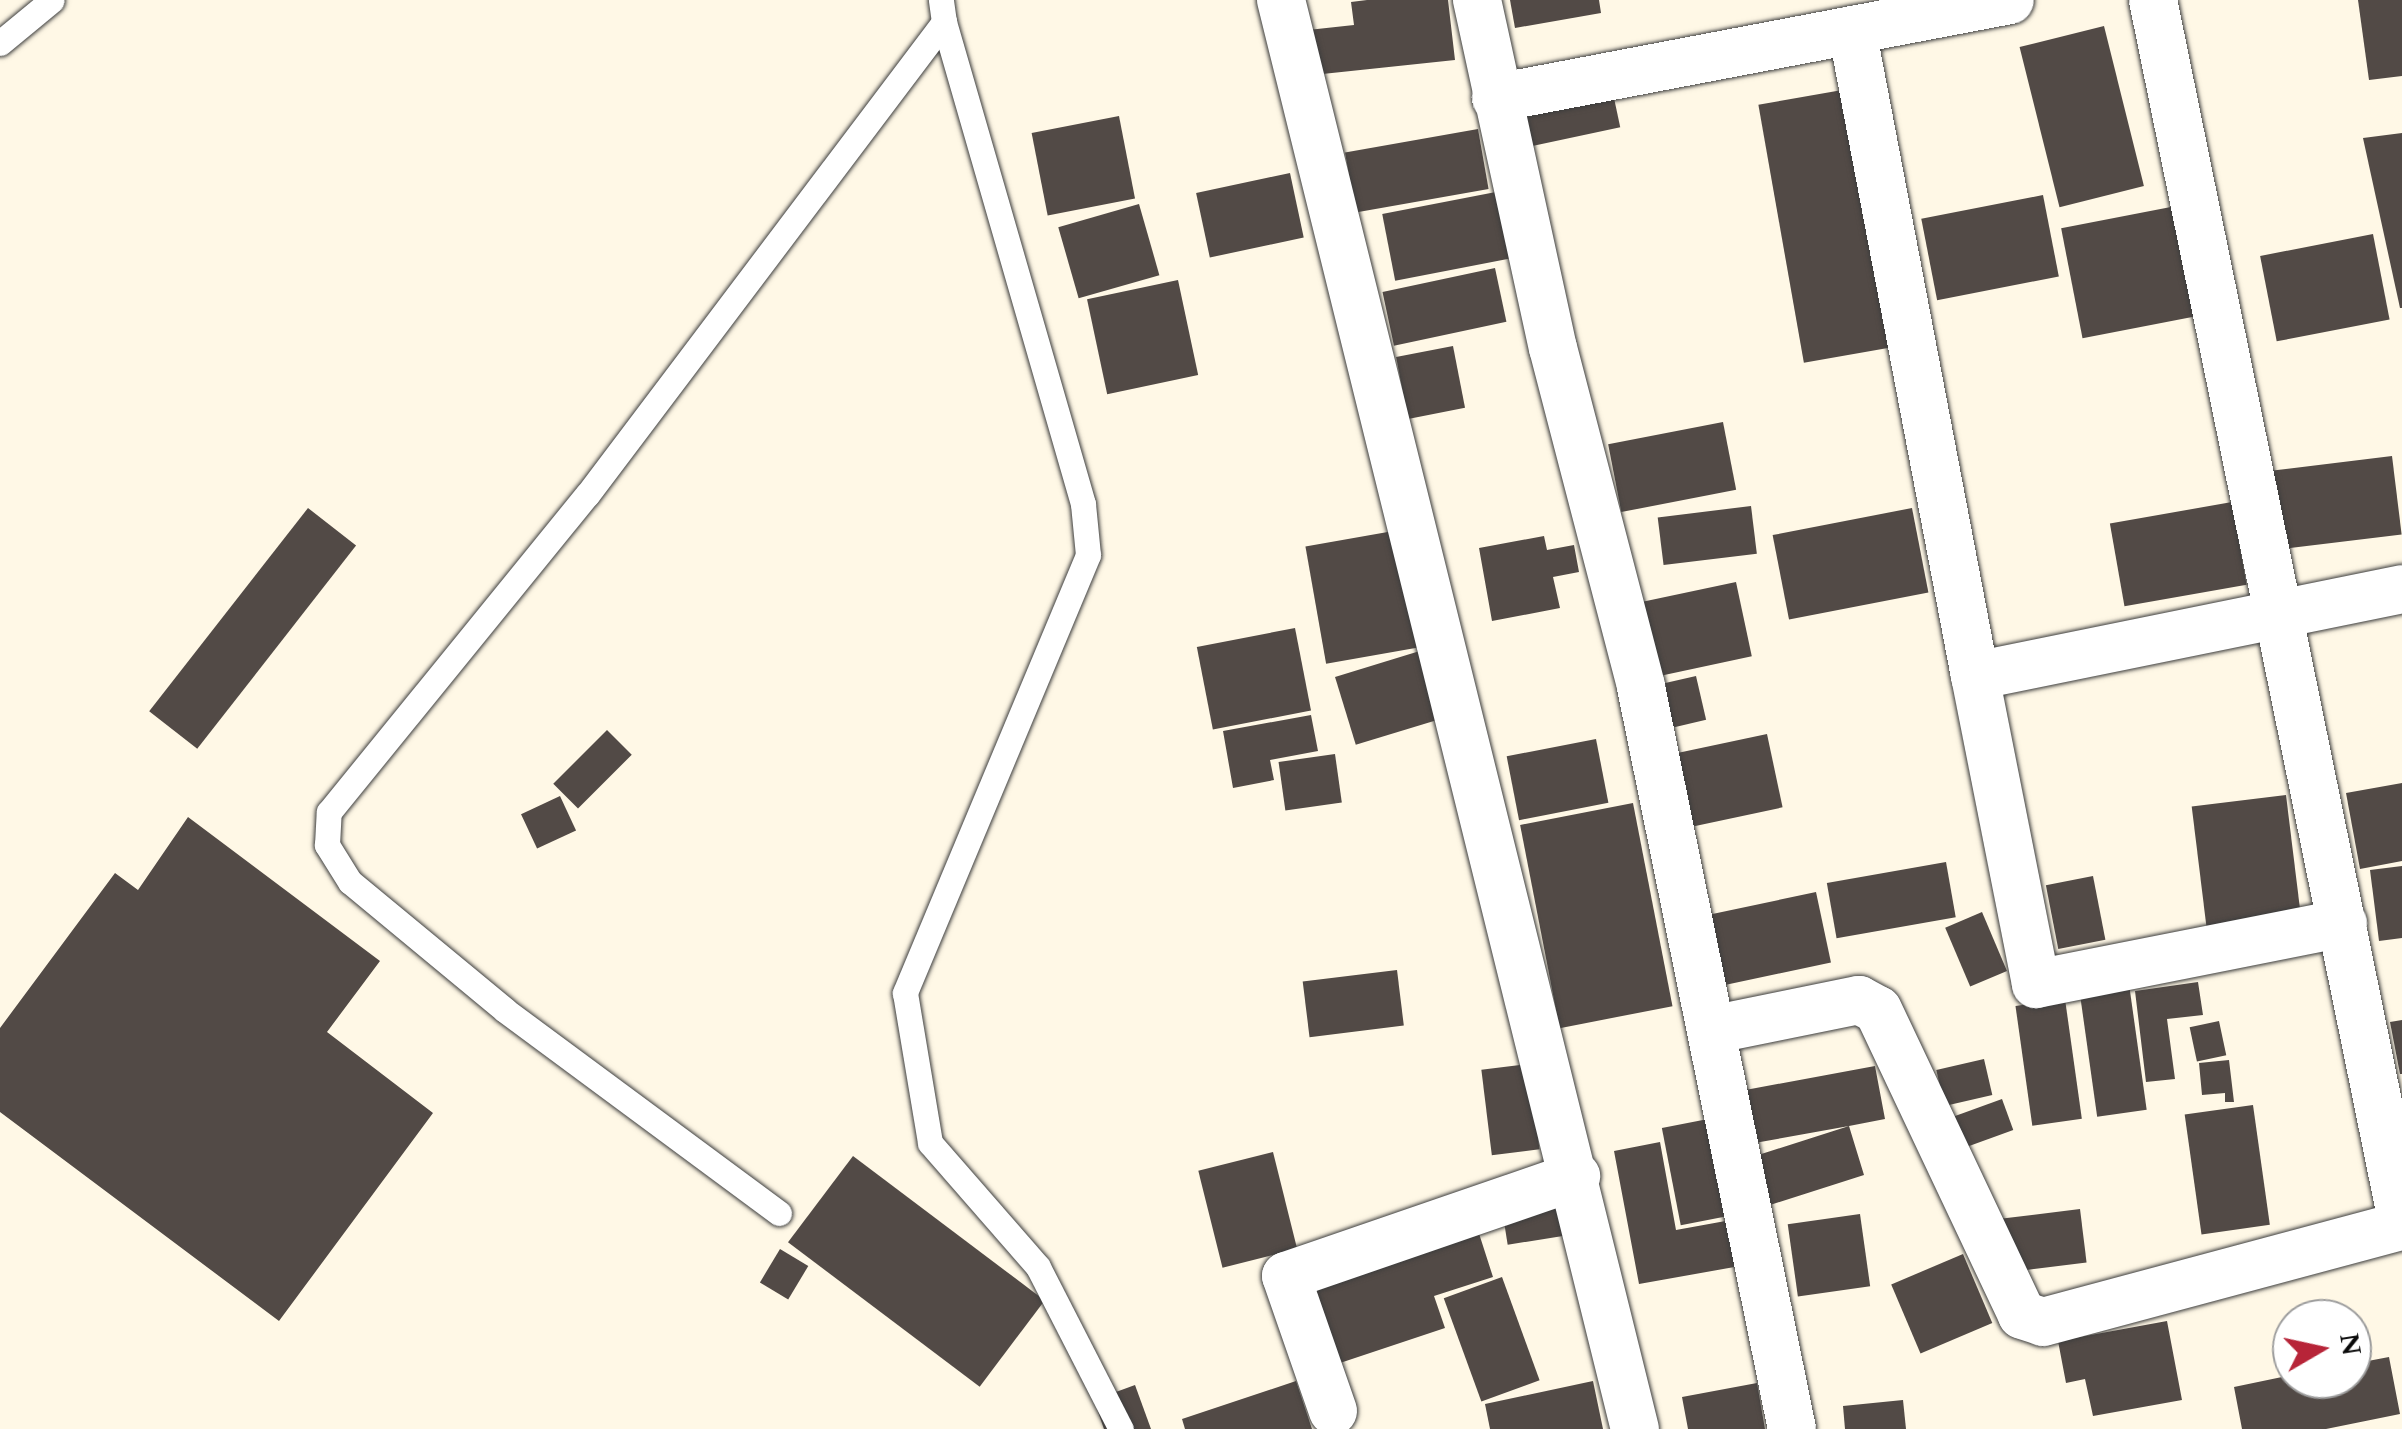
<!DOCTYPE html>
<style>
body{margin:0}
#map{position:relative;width:2402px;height:1429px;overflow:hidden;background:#fff8e6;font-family:Spectral,serif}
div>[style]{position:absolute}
.building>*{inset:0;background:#524a46;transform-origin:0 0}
.roads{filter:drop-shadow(0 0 2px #3d3d3d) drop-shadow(0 0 2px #3d3d3d)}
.lane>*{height:25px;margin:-12.5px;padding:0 12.5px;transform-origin:12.5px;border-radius:12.5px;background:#fff}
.street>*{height:48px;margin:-24px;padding:0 24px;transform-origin:24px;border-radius:24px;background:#fff}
span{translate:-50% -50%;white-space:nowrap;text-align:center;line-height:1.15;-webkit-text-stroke:10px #fff;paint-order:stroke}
.north{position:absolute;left:2272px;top:1299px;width:100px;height:100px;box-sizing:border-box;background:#fff;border:2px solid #9d9d9d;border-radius:50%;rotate:81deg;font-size:28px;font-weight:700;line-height:40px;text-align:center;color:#0a0a0a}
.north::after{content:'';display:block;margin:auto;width:35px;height:45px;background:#b72438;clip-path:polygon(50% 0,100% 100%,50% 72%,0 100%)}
</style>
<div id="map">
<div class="building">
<i style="clip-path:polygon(1367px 0,1448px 0,1455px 60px,1313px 75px,1308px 30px,1354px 25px,1351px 2px)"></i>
<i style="clip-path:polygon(1510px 0,1599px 0,1601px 13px,1515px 28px)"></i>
<i style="clip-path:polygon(2358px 0,2402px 0,2402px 76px,2369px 80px)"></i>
<i style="left:2104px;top:26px;width:165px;height:87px;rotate:76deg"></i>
<i style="left:1848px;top:89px;width:262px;height:91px;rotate:80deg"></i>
<i style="left:1614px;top:98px;width:30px;height:97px;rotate:78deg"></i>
<i style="left:1119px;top:116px;width:84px;height:89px;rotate:79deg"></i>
<i style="left:1478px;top:129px;width:61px;height:135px;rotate:80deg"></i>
<i style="clip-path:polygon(2402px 133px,2402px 308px,2400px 308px,2363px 138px)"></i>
<i style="left:1290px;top:173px;width:66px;height:96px;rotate:78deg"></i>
<i style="left:1501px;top:191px;width:68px;height:121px;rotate:79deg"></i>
<i style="left:2043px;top:195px;width:83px;height:124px;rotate:79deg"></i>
<i style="left:1139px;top:204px;width:74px;height:84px;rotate:74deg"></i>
<i style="left:2176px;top:206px;width:112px;height:117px;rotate:79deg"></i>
<i style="left:2373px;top:234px;width:87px;height:115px;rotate:79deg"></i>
<i style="left:1495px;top:268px;width:55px;height:115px;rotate:78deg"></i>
<i style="left:1178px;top:280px;width:97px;height:93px;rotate:78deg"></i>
<i style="left:1453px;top:346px;width:63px;height:58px;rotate:79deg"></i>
<i style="left:1723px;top:422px;width:69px;height:117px;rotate:79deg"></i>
<i style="left:2392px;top:456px;width:79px;height:122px;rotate:83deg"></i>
<i style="left:2232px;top:502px;width:84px;height:124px;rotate:80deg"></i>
<i style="left:1751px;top:506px;width:48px;height:94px;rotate:83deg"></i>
<i style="left:308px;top:508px;width:61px;height:258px;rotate:38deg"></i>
<i style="left:1912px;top:508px;width:86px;height:142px;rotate:79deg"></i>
<i style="left:1399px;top:530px;width:119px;height:95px;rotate:80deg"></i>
<i style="clip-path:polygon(1544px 536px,1547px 550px,1574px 545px,1579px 572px,1553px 577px,1560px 608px,1492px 621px,1479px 548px)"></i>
<i style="left:1736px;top:582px;width:76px;height:99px;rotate:78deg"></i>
<i style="left:1295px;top:628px;width:84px;height:100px;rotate:79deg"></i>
<i style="left:1423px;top:650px;width:71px;height:92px;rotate:73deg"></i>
<i style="left:1696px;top:676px;width:45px;height:37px;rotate:77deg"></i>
<i style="clip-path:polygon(1311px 715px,1318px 751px,1270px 760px,1274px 780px,1233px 788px,1223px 731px)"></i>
<i style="left:607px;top:730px;width:35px;height:76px;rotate:45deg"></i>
<i style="left:1767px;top:734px;width:75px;height:100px;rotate:78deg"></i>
<i style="left:1596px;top:739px;width:65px;height:91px;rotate:79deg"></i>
<i style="left:1335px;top:754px;width:49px;height:57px;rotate:82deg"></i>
<i style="clip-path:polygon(2402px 783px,2402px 861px,2360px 869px,2346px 793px)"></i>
<i style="left:2286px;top:795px;width:123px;height:95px;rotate:83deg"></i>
<i style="left:560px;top:796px;width:38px;height:43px;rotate:65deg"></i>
<i style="left:1633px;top:803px;width:207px;height:115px;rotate:79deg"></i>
<i style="clip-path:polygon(188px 817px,380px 961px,327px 1032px,433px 1113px,279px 1321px,0 1112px,0 1028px,115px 873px,138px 890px)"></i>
<i style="left:1946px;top:862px;width:56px;height:121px;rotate:80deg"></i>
<i style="clip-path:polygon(2402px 866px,2402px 938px,2379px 941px,2370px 870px)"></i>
<i style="left:2093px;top:876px;width:65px;height:48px;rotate:79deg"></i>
<i style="left:1816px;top:892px;width:72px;height:118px;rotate:78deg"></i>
<i style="left:1982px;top:912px;width:64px;height:40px;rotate:67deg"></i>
<i style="left:1397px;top:970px;width:56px;height:95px;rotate:83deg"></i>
<i style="clip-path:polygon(2198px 982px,2203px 1015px,2167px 1019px,2175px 1079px,2146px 1082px,2135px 991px)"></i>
<i style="left:2129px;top:984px;width:127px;height:50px;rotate:82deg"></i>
<i style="left:2065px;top:999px;width:121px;height:50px;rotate:82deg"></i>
<i style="clip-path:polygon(2402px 1020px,2402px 1074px,2400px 1074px,2390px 1022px)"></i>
<i style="left:2219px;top:1021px;width:35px;height:30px;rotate:78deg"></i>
<i style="left:1984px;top:1059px;width:37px;height:49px;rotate:77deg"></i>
<i style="clip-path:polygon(2229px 1060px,2234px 1102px,2225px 1102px,2225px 1093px,2202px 1095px,2199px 1063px)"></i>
<i style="left:1529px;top:1064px;width:86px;height:48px;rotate:83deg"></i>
<i style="clip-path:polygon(1875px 1066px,1885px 1119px,1849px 1126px,1864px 1175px,1767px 1206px,1752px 1157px,1849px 1126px,1749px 1144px,1740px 1091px)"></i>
<i style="left:2002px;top:1099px;width:33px;height:55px;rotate:70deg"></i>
<i style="left:2253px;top:1105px;width:121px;height:69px;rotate:82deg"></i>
<i style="left:1708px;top:1119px;width:99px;height:47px;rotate:79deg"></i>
<i style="clip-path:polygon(1660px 1142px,1676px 1230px,1731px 1220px,1740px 1266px,1639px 1284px,1614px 1151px)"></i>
<i style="left:1273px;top:1152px;width:100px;height:77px;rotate:76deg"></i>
<i style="left:853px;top:1156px;width:240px;height:108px;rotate:37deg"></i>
<i style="left:1560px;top:1198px;width:38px;height:59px;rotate:81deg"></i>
<i style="left:2080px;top:1209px;width:54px;height:80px;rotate:83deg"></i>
<i style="left:1860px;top:1214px;width:73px;height:73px;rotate:82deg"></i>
<i style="clip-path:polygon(1475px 1221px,1493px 1277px,1434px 1296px,1445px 1328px,1331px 1366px,1302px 1279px)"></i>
<i style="left:780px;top:1249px;width:33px;height:39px;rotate:31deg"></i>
<i style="left:1963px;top:1254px;width:75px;height:78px;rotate:67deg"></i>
<i style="left:1502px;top:1277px;width:110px;height:62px;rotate:70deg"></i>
<i style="clip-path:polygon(2167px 1321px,2182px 1400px,2093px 1416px,2085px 1379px,2066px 1383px,2058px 1341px)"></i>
<i style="clip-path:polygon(2389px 1357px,2400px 1414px,2326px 1429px,2242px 1429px,2234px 1387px,2292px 1375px,2352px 1379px,2352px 1364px)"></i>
<i style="clip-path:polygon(1296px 1381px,1312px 1429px,1185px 1429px,1182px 1419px)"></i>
<i style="clip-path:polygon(1593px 1381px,1603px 1429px,1490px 1429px,1485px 1404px)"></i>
<i style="clip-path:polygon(1757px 1383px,1765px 1429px,1688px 1429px,1682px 1397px)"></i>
<i style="clip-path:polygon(1135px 1385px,1151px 1429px,1104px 1429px,1094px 1400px)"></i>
<i style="clip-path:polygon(1903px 1400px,1906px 1429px,1845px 1429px,1843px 1406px)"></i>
</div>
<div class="roads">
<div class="lane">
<i style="left:944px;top:22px;width:502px;rotate:73.91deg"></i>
<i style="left:1083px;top:504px;width:51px;rotate:84.4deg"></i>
<i style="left:1088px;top:555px;width:475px;rotate:112.7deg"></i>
<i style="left:905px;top:993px;width:152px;rotate:80.5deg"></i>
<i style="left:930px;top:1143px;width:164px;rotate:48.9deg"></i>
<i style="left:1038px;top:1267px;width:182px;rotate:62.9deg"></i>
<i style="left:0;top:43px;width:67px;rotate:-39.6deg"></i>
<i style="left:779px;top:1213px;width:341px;rotate:-143.5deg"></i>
<i style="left:505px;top:1010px;width:201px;rotate:-140.4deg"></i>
<i style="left:350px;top:882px;width:44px;rotate:-121.9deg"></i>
<i style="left:327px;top:845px;width:33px;rotate:-87deg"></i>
<i style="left:329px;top:812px;width:409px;rotate:-50.9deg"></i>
<i style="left:587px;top:495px;width:593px;rotate:-52.96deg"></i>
<i style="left:944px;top:22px;width:22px;rotate:-98deg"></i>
</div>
<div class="street">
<i style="left:1281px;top:0;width:1472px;rotate:76.09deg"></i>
<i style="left:1477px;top:0;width:356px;rotate:77.7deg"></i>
<i style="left:1553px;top:348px;width:350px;rotate:75.4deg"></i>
<i style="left:1641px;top:687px;width:757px;rotate:78.5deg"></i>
<i style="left:2153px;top:0;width:1246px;rotate:78.47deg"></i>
<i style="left:1852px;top:30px;width:658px;rotate:79.22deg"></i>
<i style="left:1975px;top:676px;width:436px;rotate:-11.5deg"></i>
<i style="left:1496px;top:98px;width:523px;rotate:-10.79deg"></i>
<i style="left:1975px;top:676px;width:314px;rotate:78.8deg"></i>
<i style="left:2036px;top:984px;width:313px;rotate:-11.2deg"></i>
<i style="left:1716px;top:1029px;width:146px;rotate:-11.5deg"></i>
<i style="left:1859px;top:1000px;width:21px;rotate:28deg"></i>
<i style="left:1878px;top:1010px;width:337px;rotate:64.7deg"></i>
<i style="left:2022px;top:1315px;width:22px;rotate:18deg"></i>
<i style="left:2043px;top:1322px;width:372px;rotate:-15deg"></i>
<i style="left:1333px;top:1411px;width:143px;rotate:-109.2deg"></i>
<i style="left:1286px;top:1276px;width:307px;rotate:-19deg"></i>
</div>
</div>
<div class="north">N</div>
</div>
